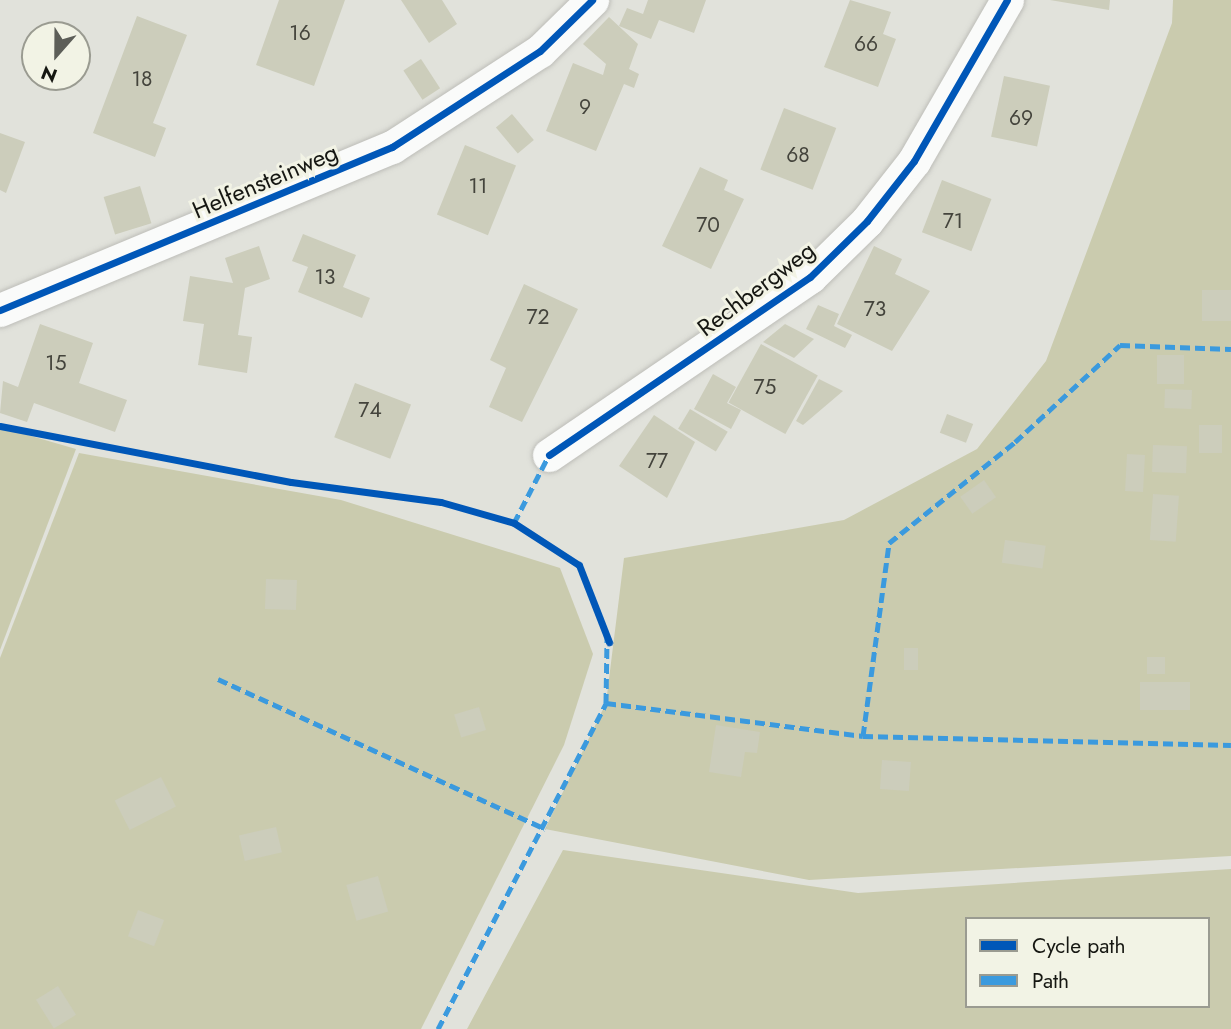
<!DOCTYPE html>
<style>
body{margin:0}
#map{position:relative;width:1231px;height:1029px;overflow:hidden;background:#e1e2db;font-family:Jost,sans-serif}
div>[style]{position:absolute}
.green>*{inset:0;background:#cacbae}
.building>*{inset:0;background:#cccdbb;transform-origin:0 0}
.roads{filter:drop-shadow(0 0 2px #bdbdb8) drop-shadow(0 0 2px #bdbdb8)}
.street>*{height:33px;margin:-16.5px;padding:0 16.5px;transform-origin:16.5px;border-radius:16.5px;background:#fafbfa}
.quiet>*{height:5px;margin-top:-2.5px;transform-origin:0;background:repeating-linear-gradient(90deg,#3b9ade 0 10px,transparent 0 15px)}
.cycleway>*{height:7px;margin:-3.5px;padding:0 3.5px;transform-origin:3.5px;border-radius:3.5px;background:#0057b8}
span{translate:-50% -50%;white-space:nowrap;text-align:center;line-height:1.15;-webkit-text-stroke:6px #f2f3e5;paint-order:stroke}
.number-label{font-size:21px;color:#44443c}
.number-label span{-webkit-text-stroke-width:0}
.street-label{font-size:24px;color:#161712}
.legend{position:absolute;left:965px;top:917px;width:245px;height:91px;box-sizing:border-box;background:#f2f3e5;border:2px solid #9a9b91;margin:0;padding:9px 12px;list-style:none;font-size:21px;color:#161712}
.legend li{display:flex;align-items:center;gap:14px;height:35px}
.legend b{width:35px;border:2px solid #9a9b91}
.north{position:absolute;left:21px;top:21px;width:70px;height:70px;box-sizing:border-box;background:#f2f3e5;border:2px solid #9a9b91;border-radius:50%;rotate:201deg;font-size:19px;font-weight:700;line-height:28px;text-align:center;color:#161712}
.north::after{content:'';display:block;margin:auto;width:24px;height:32px;background:#5d5e58;clip-path:polygon(50% 0,100% 100%,50% 72%,0 100%)}
</style>
<div id="map">
<div class="green">
<i style="clip-path:polygon(1173px 0,1231px 0,1231px 856px,809px 880px,545px 829px,606px 703px,624px 558px,844px 520px,977px 449px,1046px 361px,1172px 23px)"></i>
<i style="clip-path:polygon(0 427px,76px 449px,0 650px)"></i>
<i style="clip-path:polygon(79px 453px,341px 500px,560px 568px,593px 654px,564px 745px,421px 1029px,0 1029px,0 658px)"></i>
<i style="clip-path:polygon(evenodd,563px 850px,858px 893px,1231px 869px,1231px 1029px,467px 1029px,563px 850px,967px 919px,1208px 919px,1208px 1006px,967px 1006px,967px 919px)"></i>
</div>
<div class="building">
<i style="clip-path:polygon(279px 0,345px 0,314px 86px,256px 65px)"></i>
<i style="clip-path:polygon(401px 0,442px 0,457px 24px,429px 43px)"></i>
<i style="clip-path:polygon(648px 0,706px 0,694px 33px,659px 20px,651px 39px,619px 26px,627px 8px,643px 14px)"></i>
<i style="clip-path:polygon(850px 0,891px 12px,883px 34px,896px 39px,878px 87px,824px 67px)"></i>
<i style="clip-path:polygon(1050px 0,1110px 0,1109px 10px)"></i>
<i style="clip-path:polygon(137px 16px,187px 35px,153px 123px,166px 128px,155px 157px,93px 133px)"></i>
<i style="clip-path:polygon(609px 17px,638px 44px,629px 69px,639px 74px,634px 88px,624px 84px,596px 151px,546px 131px,573px 63px,603px 75px,606px 64px,583px 44px)"></i>
<i style="left:421px;top:59px;width:35px;height:21px;rotate:57deg"></i>
<i style="left:1004px;top:76px;width:47px;height:62px;rotate:12deg"></i>
<i style="left:784px;top:108px;width:56px;height:66px;rotate:21deg"></i>
<i style="left:512px;top:114px;width:34px;height:21px;rotate:50deg"></i>
<i style="clip-path:polygon(0 133px,25px 142px,6px 193px,0 190px)"></i>
<i style="left:465px;top:145px;width:55px;height:75px;rotate:22deg"></i>
<i style="clip-path:polygon(700px 167px,728px 180px,724px 190px,744px 199px,711px 269px,662px 246px)"></i>
<i style="left:942px;top:180px;width:53px;height:56px;rotate:21deg"></i>
<i style="left:140px;top:186px;width:39px;height:38px;rotate:73deg"></i>
<i style="clip-path:polygon(303px 234px,356px 255px,343px 287px,370px 298px,362px 318px,298px 292px,308px 267px,292px 261px)"></i>
<i style="clip-path:polygon(259px 246px,270px 279px,245px 288px,238px 335px,252px 337px,247px 373px,198px 365px,204px 324px,183px 321px,190px 276px,233px 283px,225px 258px)"></i>
<i style="clip-path:polygon(874px 246px,902px 259px,895px 274px,930px 291px,892px 351px,837px 324px)"></i>
<i style="clip-path:polygon(524px 284px,578px 309px,522px 422px,489px 407px,506px 368px,490px 360px)"></i>
<i style="left:1202px;top:290px;width:29px;height:31px"></i>
<i style="clip-path:polygon(818px 305px,839px 314px,834px 326px,852px 335px,845px 348px,806px 329px)"></i>
<i style="clip-path:polygon(40px 324px,93px 343px,79px 383px,127px 400px,115px 432px,34px 403px,27px 422px,0 413px,3px 381px,18px 387px)"></i>
<i style="clip-path:polygon(785px 324px,814px 339px,794px 358px,763px 342px)"></i>
<i style="left:761px;top:344px;width:65px;height:67px;rotate:29deg"></i>
<i style="left:1157px;top:355px;width:27px;height:29px"></i>
<i style="clip-path:polygon(713px 374px,736px 387px,727px 403px,741px 410px,731px 429px,694px 409px)"></i>
<i style="clip-path:polygon(819px 379px,843px 391px,803px 425px,796px 421px)"></i>
<i style="left:355px;top:383px;width:60px;height:58px;rotate:21deg"></i>
<i style="left:1165px;top:389px;width:27px;height:19px;rotate:2deg"></i>
<i style="left:690px;top:409px;width:44px;height:23px;rotate:31deg"></i>
<i style="left:947px;top:414px;width:28px;height:20px;rotate:21deg"></i>
<i style="clip-path:polygon(654px 415px,695px 442px,667px 498px,619px 466px)"></i>
<i style="left:1199px;top:425px;width:23px;height:28px"></i>
<i style="left:1153px;top:445px;width:34px;height:27px;rotate:2deg"></i>
<i style="left:1127px;top:454px;width:18px;height:37px;rotate:3deg"></i>
<i style="left:984px;top:480px;width:21px;height:29px;rotate:55deg"></i>
<i style="left:1153px;top:494px;width:26px;height:46px;rotate:4deg"></i>
<i style="left:1005px;top:540px;width:41px;height:23px;rotate:8deg"></i>
<i style="left:266px;top:579px;width:31px;height:30px;rotate:2deg"></i>
<i style="left:904px;top:648px;width:14px;height:22px"></i>
<i style="left:1147px;top:657px;width:18px;height:17px"></i>
<i style="left:1140px;top:682px;width:50px;height:28px"></i>
<i style="left:479px;top:707px;width:24px;height:26px;rotate:73deg"></i>
<i style="clip-path:polygon(716px 725px,760px 732px,757px 753px,745px 752px,741px 777px,709px 772px)"></i>
<i style="left:882px;top:760px;width:29px;height:29px;rotate:4deg"></i>
<i style="left:161px;top:777px;width:33px;height:52px;rotate:63deg"></i>
<i style="left:276px;top:827px;width:26px;height:38px;rotate:77deg"></i>
<i style="left:378px;top:876px;width:37px;height:33px;rotate:74deg"></i>
<i style="left:138px;top:910px;width:28px;height:28px;rotate:21deg"></i>
<i style="left:58px;top:986px;width:34px;height:26px;rotate:58deg"></i>
</div>
<div class="roads">
<div class="street">
<i style="left:0;top:310px;width:425px;rotate:-22.6deg"></i>
<i style="left:392px;top:147px;width:176px;rotate:-33deg"></i>
<i style="left:540px;top:51px;width:73px;rotate:-44.4deg"></i>
<i style="left:549px;top:455px;width:316px;rotate:-34.3deg"></i>
<i style="left:810px;top:277px;width:80px;rotate:-44.5deg"></i>
<i style="left:867px;top:221px;width:76px;rotate:-51.9deg"></i>
<i style="left:914px;top:161px;width:186px;rotate:-60deg"></i>
</div>
</div>
<div class="quiet">
<i style="left:514px;top:523px;width:76px;rotate:-62.8deg"></i>
<i style="left:218px;top:679px;width:360px;rotate:24.6deg"></i>
<i style="left:606px;top:703px;width:259px;rotate:7.3deg"></i>
<i style="left:863px;top:736px;width:368px;rotate:1.4deg"></i>
<i style="left:863px;top:736px;width:195px;rotate:-82.3deg"></i>
<i style="left:889px;top:543px;width:161px;rotate:-38.7deg"></i>
<i style="left:1015px;top:442px;width:143px;rotate:-42.7deg"></i>
<i style="left:1120px;top:345px;width:111px;rotate:2.1deg"></i>
<i style="left:438px;top:1029px;width:367px;rotate:-62.7deg"></i>
<i style="left:606px;top:703px;width:67px;rotate:-89.1deg"></i>
</div>
<div class="cycleway">
<i style="left:0;top:310px;width:425px;rotate:-22.6deg"></i>
<i style="left:392px;top:147px;width:176px;rotate:-33deg"></i>
<i style="left:540px;top:51px;width:73px;rotate:-44.4deg"></i>
<i style="left:0;top:426px;width:296px;rotate:10.9deg"></i>
<i style="left:291px;top:482px;width:151px;rotate:7.6deg"></i>
<i style="left:441px;top:502px;width:76px;rotate:16deg"></i>
<i style="left:514px;top:523px;width:77px;rotate:32.9deg"></i>
<i style="left:579px;top:565px;width:83px;rotate:68.7deg"></i>
<i style="left:549px;top:455px;width:316px;rotate:-34.3deg"></i>
<i style="left:810px;top:277px;width:80px;rotate:-44.5deg"></i>
<i style="left:867px;top:221px;width:76px;rotate:-51.9deg"></i>
<i style="left:914px;top:161px;width:186px;rotate:-60deg"></i>
</div>
<div class="number-label">
<span style="left:300px;top:33px">16</span>
<span style="left:866px;top:44px">66</span>
<span style="left:142px;top:79px">18</span>
<span style="left:585px;top:107px">9</span>
<span style="left:1021px;top:118px">69</span>
<span style="left:798px;top:155px">68</span>
<span style="left:478px;top:186px">11</span>
<span style="left:953px;top:221px">71</span>
<span style="left:708px;top:225px">70</span>
<span style="left:325px;top:277px">13</span>
<span style="left:875px;top:309px">73</span>
<span style="left:538px;top:317px">72</span>
<span style="left:56px;top:363px">15</span>
<span style="left:765px;top:387px">75</span>
<span style="left:370px;top:410px">74</span>
<span style="left:657px;top:461px">77</span>
</div>
<div class="street-label">
<span style="left:265px;top:181px;rotate:-23deg">Helfensteinweg</span>
<span style="left:756px;top:289px;rotate:-37deg">Rechbergweg</span>
</div>
<ul class="legend">
<li><b style="height:9px;background:#0057b8"></b>Cycle path</li>
<li><b style="height:9px;background:#3b9ade"></b>Path</li>
</ul>
<div class="north">N</div>
</div>
